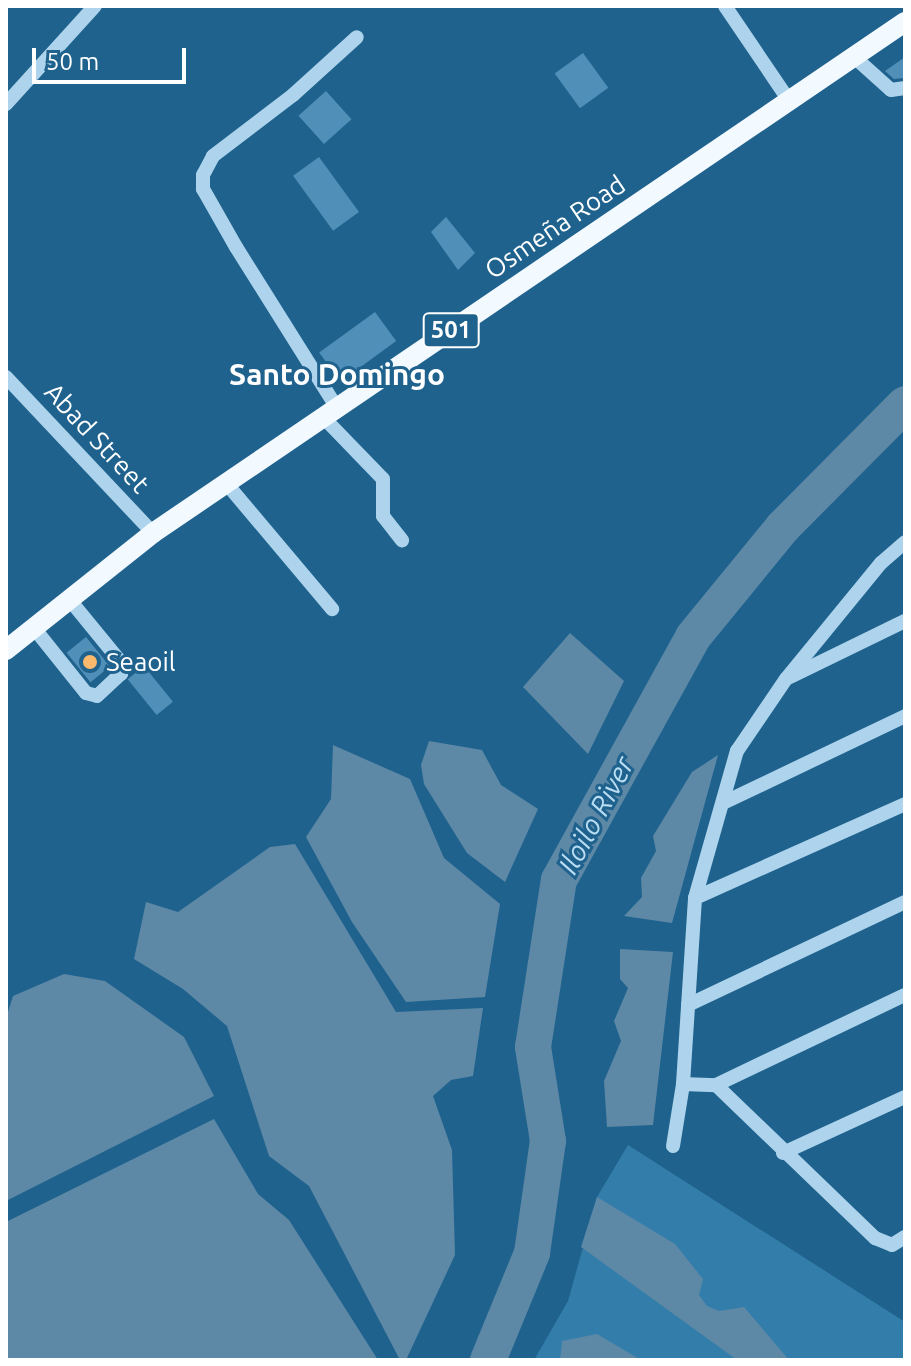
<!DOCTYPE html>
<meta charset="utf-8">
<style>
body{margin:0}
#map{position:relative;width:911px;height:1366px;overflow:hidden;background:#1f628d;font-family:Ubuntu,sans-serif}
div>[style]{position:absolute}
.green>*{inset:0;background:#337daa}
.water>*{inset:0;background:#5d89a7}
.river>*{height:36px;margin:-18px;padding:0 18px;transform-origin:18px;border-radius:18px;background:#5d89a7}
.building>*{inset:0;background:#5090b8;transform-origin:0 0}
.minor>*{height:14px;margin:-7px;padding:0 7px;transform-origin:7px;border-radius:7px;background:#add4ec}
.major>*{height:20px;margin:-10px;padding:0 10px;transform-origin:10px;border-radius:10px;background:#f2f9ff}
.dots>*{width:22px;height:22px;translate:-50% -50%;box-sizing:border-box;border:4px solid #1f628d;border-radius:50%}
span{translate:-50% -50%;white-space:nowrap;text-align:center;line-height:1.15;-webkit-text-stroke:6px #1f628d;paint-order:stroke}
.shield-label span{padding:2px 6px;background:#1f628d;border:2px solid;border-radius:6px;-webkit-text-stroke-width:0}
.shield-label{font-size:24px;color:#fff;font-weight:700}
.street-label{font-size:26px;color:#fff}
.poi-label{font-size:26px;color:#fff}
.left{translate:0 -50%;text-align:left}
.water-label{font-size:28px;color:#b9ddf3;font-style:italic}
.quarter-label{font-size:30px;color:#fff;font-weight:700}
.frame{position:absolute;inset:0;border:8px solid #fff;pointer-events:none}
.scale{position:absolute;left:32px;top:48px;width:154px;height:36px;box-sizing:border-box;border:4px solid #fff;border-top:0;padding-left:10px;font-size:24px;line-height:28px;white-space:nowrap;color:#fff;-webkit-text-stroke:6px #1f628d;paint-order:stroke}
</style>
<div id="map">
<div class="green">
<i style="clip-path:polygon(628px 1145px,905px 1322px,905px 1360px,534px 1360px,568px 1301px,597px 1197px)"></i>
</div>
<div class="water">
<i style="clip-path:polygon(570px 633px,624px 681px,588px 754px,523px 687px)"></i>
<i style="clip-path:polygon(429px 741px,482px 750px,501px 785px,538px 809px,505px 882px,467px 853px,424px 784px,421px 765px)"></i>
<i style="clip-path:polygon(333px 745px,410px 779px,444px 858px,500px 904px,485px 997px,406px 1002px,352px 922px,306px 837px,331px 799px)"></i>
<i style="clip-path:polygon(718px 755px,672px 923px,624px 916px,642px 897px,641px 878px,656px 851px,653px 836px,692px 772px)"></i>
<i style="clip-path:polygon(295px 844px,396px 1012px,483px 1008px,473px 1076px,451px 1080px,433px 1096px,452px 1150px,455px 1255px,406px 1360px,400px 1360px,309px 1186px,269px 1156px,227px 1026px,183px 989px,134px 959px,146px 902px,178px 912px,270px 847px)"></i>
<i style="clip-path:polygon(620px 949px,673px 952px,653px 1125px,607px 1127px,604px 1081px,621px 1041px,614px 1021px,628px 988px,620px 979px)"></i>
<i style="clip-path:polygon(64px 974px,105px 981px,184px 1037px,214px 1096px,6px 1201px,6px 1018px,13px 996px)"></i>
<i style="clip-path:polygon(214px 1119px,258px 1194px,289px 1220px,378px 1360px,6px 1360px,6px 1222px)"></i>
<i style="clip-path:polygon(597px 1197px,675px 1244px,703px 1279px,699px 1295px,707px 1306px,719px 1311px,744px 1307px,789px 1360px,737px 1360px,581px 1247px)"></i>
<i style="clip-path:polygon(597px 1334px,641px 1360px,560px 1360px,562px 1341px)"></i>
</div>
<div class="river">
<i style="left:488px;top:1360px;width:116px;rotate:-67.6deg"></i>
<i style="left:532px;top:1253px;width:113px;rotate:-81.9deg"></i>
<i style="left:548px;top:1141px;width:95px;rotate:-99.1deg"></i>
<i style="left:533px;top:1047px;width:169px;rotate:-81.2deg"></i>
<i style="left:559px;top:880px;width:277px;rotate:-61.1deg"></i>
<i style="left:693px;top:637px;width:142px;rotate:-50.7deg"></i>
<i style="left:783px;top:527px;width:173px;rotate:-45.2deg"></i>
</div>
<div class="building">
<i style="left:583px;top:53px;width:43px;height:35px;rotate:54deg"></i>
<i style="clip-path:polygon(905px 57px,905px 78px,894px 79px,885px 71px)"></i>
<i style="left:326px;top:91px;width:38px;height:37px;rotate:48deg"></i>
<i style="left:319px;top:157px;width:68px;height:32px;rotate:54deg"></i>
<i style="clip-path:polygon(446px 217px,475px 253px,458px 270px,431px 232px)"></i>
<i style="left:375px;top:312px;width:36px;height:69px;rotate:54deg"></i>
<i style="left:86px;top:637px;width:38px;height:25px;rotate:51deg"></i>
<i style="left:144px;top:666px;width:46px;height:21px;rotate:51deg"></i>
</div>
<div class="minor">
<i style="left:725px;top:6px;width:112px;rotate:55.9deg"></i>
<i style="left:852px;top:55px;width:52px;rotate:41.9deg"></i>
<i style="left:891px;top:90px;width:14px;rotate:-8deg"></i>
<i style="left:6px;top:104px;width:132px;rotate:-47.8deg"></i>
<i style="left:6px;top:377px;width:214px;rotate:46.7deg"></i>
<i style="left:337px;top:408px;width:190px;rotate:-122.1deg"></i>
<i style="left:236px;top:247px;width:67px;rotate:-119.6deg"></i>
<i style="left:203px;top:189px;width:14px;rotate:-90deg"></i>
<i style="left:203px;top:175px;width:21px;rotate:-62deg"></i>
<i style="left:213px;top:156px;width:101px;rotate:-37.3deg"></i>
<i style="left:293px;top:95px;width:86px;rotate:-42.2deg"></i>
<i style="left:323px;top:417px;width:86px;rotate:45.9deg"></i>
<i style="left:383px;top:479px;width:37px;rotate:90deg"></i>
<i style="left:383px;top:516px;width:31px;rotate:52deg"></i>
<i style="left:226px;top:483px;width:165px;rotate:49.9deg"></i>
<i style="left:34px;top:628px;width:83px;rotate:51.3deg"></i>
<i style="left:86px;top:693px;width:11px;rotate:15deg"></i>
<i style="left:97px;top:696px;width:33px;rotate:-43deg"></i>
<i style="left:121px;top:674px;width:14px;rotate:-98deg"></i>
<i style="left:119px;top:660px;width:79px;rotate:-129.3deg"></i>
<i style="left:790px;top:677px;width:128px;rotate:-26deg"></i>
<i style="left:723px;top:803px;width:202px;rotate:-25.5deg"></i>
<i style="left:695px;top:898px;width:230px;rotate:-24.1deg"></i>
<i style="left:688px;top:1005px;width:240px;rotate:-25.4deg"></i>
<i style="left:683px;top:1084px;width:33px;rotate:2deg"></i>
<i style="left:716px;top:1085px;width:209px;rotate:-25.5deg"></i>
<i style="left:716px;top:1085px;width:221px;rotate:43.9deg"></i>
<i style="left:875px;top:1238px;width:18px;rotate:22deg"></i>
<i style="left:892px;top:1245px;width:15px;rotate:-32deg"></i>
<i style="left:673px;top:1146px;width:63px;rotate:-80.8deg"></i>
<i style="left:683px;top:1084px;width:186px;rotate:-86.3deg"></i>
<i style="left:695px;top:898px;width:153px;rotate:-74.1deg"></i>
<i style="left:737px;top:751px;width:87px;rotate:-55.8deg"></i>
<i style="left:786px;top:679px;width:150px;rotate:-50.7deg"></i>
<i style="left:881px;top:563px;width:32px;rotate:-41deg"></i>
<i style="left:783px;top:1153px;width:134px;rotate:-24.7deg"></i>
</div>
<div class="major">
<i style="left:6px;top:650px;width:188px;rotate:-38.5deg"></i>
<i style="left:153px;top:533px;width:909px;rotate:-34.2deg"></i>
</div>
<div class="dots">
<i style="left:90px;top:662px;background:#fab96d"></i>
</div>
<div class="shield-label">
<span style="left:451px;top:330px">501</span>
</div>
<div class="street-label">
<span style="left:555px;top:227px;rotate:-34deg">Osmeña Road</span>
<span style="left:97px;top:438px;rotate:47deg">Abad Street</span>
</div>
<div class="poi-label">
<span class="left" style="left:106px;top:662px">Seaoil</span>
</div>
<div class="water-label">
<span style="left:596px;top:815px;rotate:-62deg">Iloilo River</span>
</div>
<div class="quarter-label">
<span style="left:337px;top:374px">Santo Domingo</span>
</div>
<div class="frame"></div>
<div class="scale">50 m</div>
</div>
